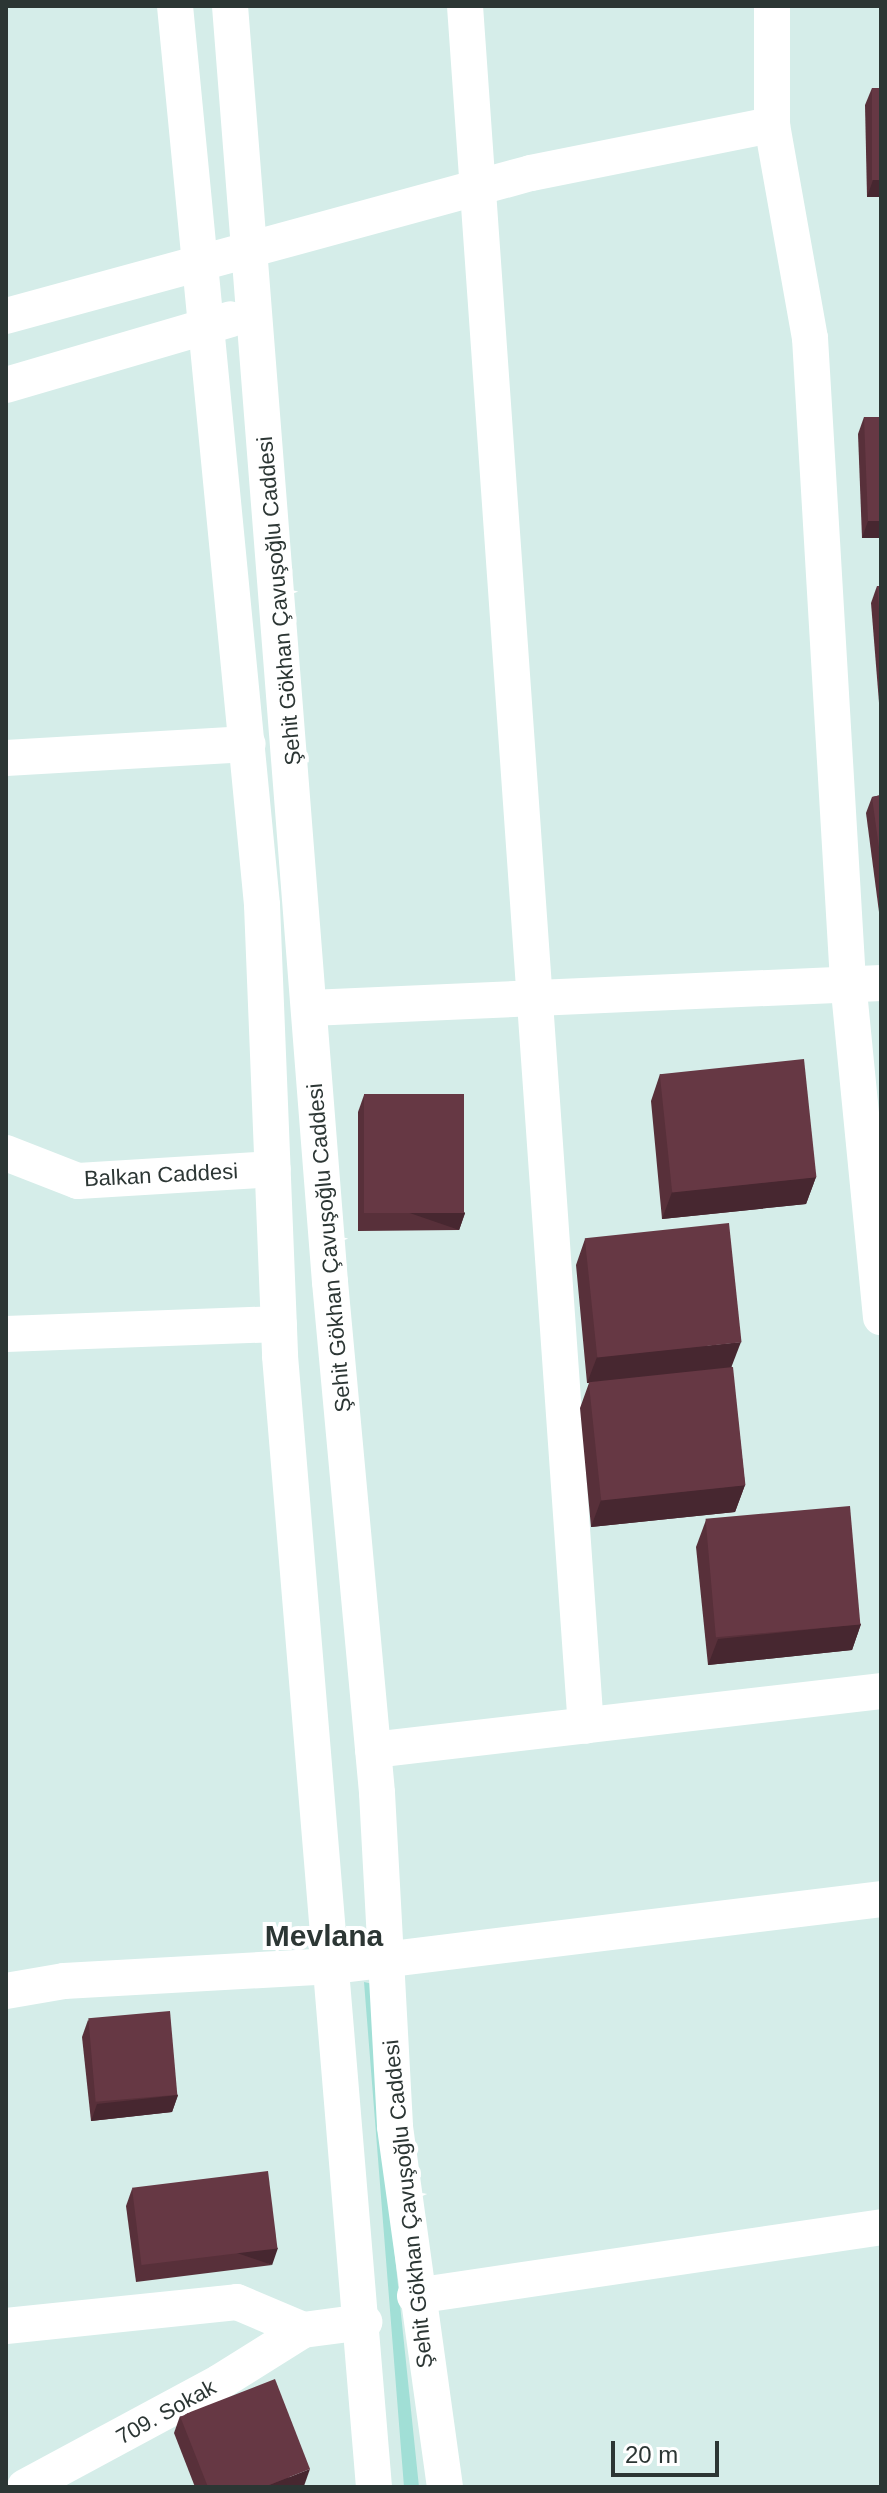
<!DOCTYPE html>
<meta charset="utf-8">
<style>
body{margin:0}
#map{position:relative;width:887px;height:2493px;overflow:hidden;background:#d5ede9;font-family:Arial,sans-serif}
div>[style]{position:absolute}
.green>*{inset:0;background:#a1dfd6}
.minor>*{height:36px;margin:-18px;padding:0 18px;transform-origin:18px;border-radius:18px;background:#fff}
.wall>*{inset:0;background:#58303a}
.shaded-wall>*{inset:0;background:#472730;transform-origin:0 0}
.building>*{inset:0;background:#663844;transform-origin:0 0}
span{translate:-50% -50%;white-space:nowrap;text-align:center;line-height:1.15;-webkit-text-stroke:8px #fff;paint-order:stroke}
.street-label{font-size:22px;color:#2c3634}
.district-label{font-size:30px;color:#2c3634;font-weight:700}
.frame{position:absolute;inset:0;border:8px solid #2c3634;pointer-events:none}
.scale{position:absolute;left:611px;top:2441px;width:108px;height:36px;box-sizing:border-box;border:4px solid #2c3634;border-top:0;padding-left:10px;font-size:24px;line-height:28px;white-space:nowrap;color:#2c3634;-webkit-text-stroke:6px #fff;paint-order:stroke}
</style>
<div id="map">
<div class="green">
<i style="clip-path:polygon(364px 1982px,373px 1984px,375px 2064px,419px 2487px,404px 2487px)"></i>
</div>
<div class="minor">
<i style="left:175px;top:6px;width:903px;rotate:84.47deg"></i>
<i style="left:262px;top:905px;width:451px;rotate:87.7deg"></i>
<i style="left:280px;top:1356px;width:1135px;rotate:85.25deg"></i>
<i style="left:230px;top:6px;width:1280px;rotate:85.52deg"></i>
<i style="left:330px;top:1282px;width:513px;rotate:84.74deg"></i>
<i style="left:377px;top:1793px;width:334px;rotate:86.9deg"></i>
<i style="left:395px;top:2127px;width:363px;rotate:82.1deg"></i>
<i style="left:465px;top:6px;width:1724px;rotate:85.98deg"></i>
<i style="left:772px;top:6px;width:119px;rotate:90deg"></i>
<i style="left:772px;top:125px;width:216px;rotate:79.9deg"></i>
<i style="left:810px;top:338px;width:644px;rotate:86.62deg"></i>
<i style="left:848px;top:981px;width:338px;rotate:84.4deg"></i>
<i style="left:6px;top:316px;width:544px;rotate:-15.24deg"></i>
<i style="left:531px;top:173px;width:246px;rotate:-11.3deg"></i>
<i style="left:6px;top:385px;width:234px;rotate:-16.3deg"></i>
<i style="left:6px;top:758px;width:242px;rotate:-3.3deg"></i>
<i style="left:310px;top:1008px;width:572px;rotate:-2.51deg"></i>
<i style="left:6px;top:1153px;width:77px;rotate:21.3deg"></i>
<i style="left:78px;top:1181px;width:195px;rotate:-3.5deg"></i>
<i style="left:6px;top:1334px;width:273px;rotate:-2.1deg"></i>
<i style="left:373px;top:1750px;width:511px;rotate:-6.62deg"></i>
<i style="left:6px;top:1991px;width:59px;rotate:-9.8deg"></i>
<i style="left:64px;top:1981px;width:270px;rotate:-3.2deg"></i>
<i style="left:334px;top:1966px;width:551px;rotate:-6.98deg"></i>
<i style="left:415px;top:2296px;width:471px;rotate:-8.4deg"></i>
<i style="left:6px;top:2326px;width:232px;rotate:-5.9deg"></i>
<i style="left:237px;top:2302px;width:72px;rotate:23deg"></i>
<i style="left:303px;top:2330px;width:62px;rotate:-7.5deg"></i>
<i style="left:25px;top:2487px;width:221px;rotate:-28.3deg"></i>
<i style="left:220px;top:2382px;width:98px;rotate:-32.1deg"></i>
</div>
<div class="wall">
<i style="clip-path:polygon(872px 88px,881px 197px,867px 197px,865px 105px)"></i>
<i style="clip-path:polygon(864px 417px,881px 417px,881px 538px,862px 538px,858px 434px)"></i>
<i style="clip-path:polygon(877px 586px,881px 586px,880px 715px,871px 603px)"></i>
<i style="clip-path:polygon(881px 795px,881px 911px,879px 912px,866px 813px,872px 797px)"></i>
<i style="clip-path:polygon(660px 1074px,816px 1177px,806px 1204px,662px 1219px,651px 1101px)"></i>
<i style="clip-path:polygon(364px 1095px,465px 1213px,459px 1230px,358px 1231px,358px 1112px)"></i>
<i style="clip-path:polygon(585px 1239px,732px 1367px,745px 1485px,735px 1512px,591px 1527px,580px 1408px,589px 1383px,587px 1383px,576px 1265px)"></i>
<i style="clip-path:polygon(706px 1520px,861px 1624px,852px 1650px,708px 1665px,696px 1547px)"></i>
<i style="clip-path:polygon(88px 2020px,178px 2095px,172px 2112px,91px 2121px,82px 2037px)"></i>
<i style="clip-path:polygon(132px 2189px,272px 2265px,136px 2282px,126px 2206px)"></i>
<i style="clip-path:polygon(180px 2416px,304px 2486px,195px 2487px,174px 2433px)"></i>
</div>
<div class="shaded-wall">
<i style="clip-path:polygon(873px 180px,881px 180px,881px 197px,867px 197px)"></i>
<i style="clip-path:polygon(868px 521px,881px 521px,881px 538px,862px 538px)"></i>
<i style="clip-path:polygon(816px 1177px,806px 1204px,662px 1219px,672px 1192px)"></i>
<i style="left:465px;top:1213px;width:18px;height:100px;rotate:109deg"></i>
<i style="clip-path:polygon(741px 1342px,731px 1368px,587px 1383px,597px 1357px)"></i>
<i style="clip-path:polygon(745px 1485px,735px 1512px,591px 1527px,601px 1500px)"></i>
<i style="clip-path:polygon(861px 1624px,852px 1650px,708px 1665px,718px 1639px)"></i>
<i style="clip-path:polygon(178px 2095px,172px 2112px,91px 2121px,97px 2104px)"></i>
<i style="left:278px;top:2248px;width:18px;height:137px;rotate:109deg"></i>
<i style="clip-path:polygon(310px 2469px,304px 2486px,264px 2487px)"></i>
</div>
<div class="building">
<i style="left:872px;top:88px;width:9px;height:92px"></i>
<i style="clip-path:polygon(864px 417px,881px 417px,881px 521px,868px 521px)"></i>
<i style="clip-path:polygon(877px 586px,881px 586px,881px 632px)"></i>
<i style="clip-path:polygon(881px 795px,881px 862px,872px 797px)"></i>
<i style="left:804px;top:1059px;width:119px;height:145px;rotate:84deg"></i>
<i style="left:464px;top:1094px;width:119px;height:100px;rotate:90deg"></i>
<i style="left:729px;top:1223px;width:120px;height:145px;rotate:84deg"></i>
<i style="left:733px;top:1367px;width:119px;height:145px;rotate:84deg"></i>
<i style="left:850px;top:1506px;width:119px;height:145px;rotate:85deg"></i>
<i style="left:170px;top:2011px;width:84px;height:82px;rotate:85deg"></i>
<i style="left:268px;top:2171px;width:78px;height:137px;rotate:83deg"></i>
<i style="clip-path:polygon(275px 2379px,310px 2469px,264px 2487px,208px 2487px,180px 2416px)"></i>
</div>
<div class="street-label">
<span style="left:279px;top:601px;rotate:-95deg">Şehit Gökhan Çavuşoğlu Caddesi</span>
<span style="left:161px;top:1175px;rotate:-3deg">Balkan Caddesi</span>
<span style="left:329px;top:1248px;rotate:-95deg">Şehit Gökhan Çavuşoğlu Caddesi</span>
<span style="left:408px;top:2204px;rotate:-96deg">Şehit Gökhan Çavuşoğlu Caddesi</span>
<span style="left:166px;top:2412px;rotate:-29deg">709. Sokak</span>
</div>
<div class="district-label">
<span style="left:324px;top:1936px">Mevlana</span>
</div>
<div class="frame"></div>
<div class="scale">20 m</div>
</div>
